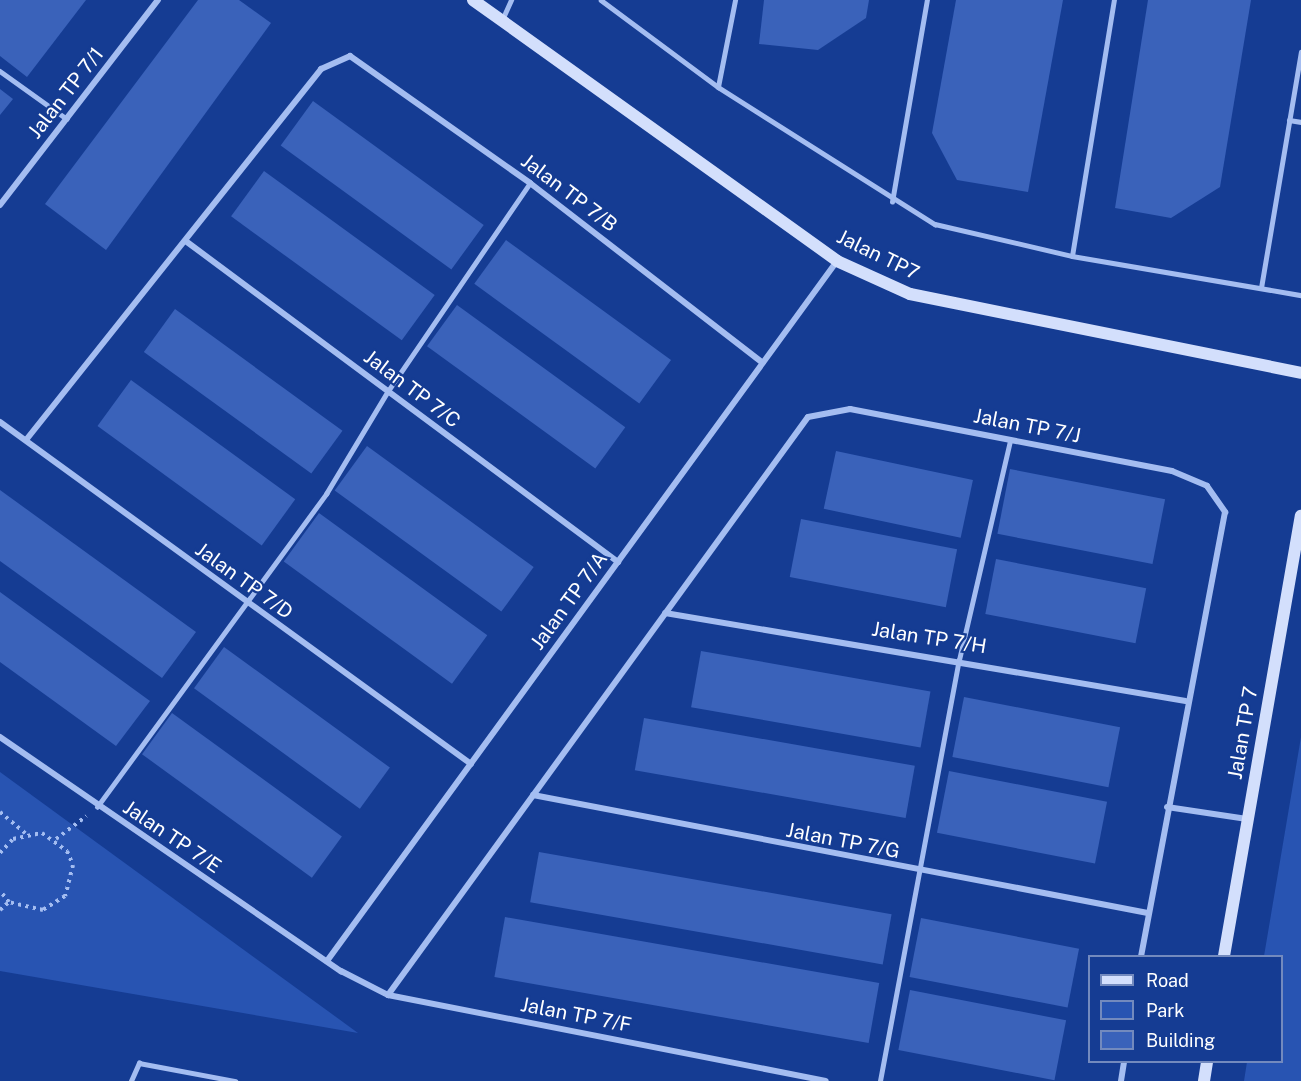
<!DOCTYPE html>
<style>
body{margin:0}
#map{position:relative;width:1301px;height:1081px;overflow:hidden;background:#153c93;font-family:"Public Sans",sans-serif}
div>[style]{position:absolute}
.green>*{inset:0;background:#2854b2}
.building>*{inset:0;background:#3a62ba;transform-origin:0 0}
.path>*{height:4px;margin-top:-2px;transform-origin:0;background:repeating-linear-gradient(90deg,#a4bdf1 0 3px,transparent 0 7.5px)}
.lane>*{height:4.5px;margin:-2.25px;padding:0 2.25px;transform-origin:2.25px;border-radius:2.25px;background:#a4bdf1}
.street>*{height:6px;margin:-3px;padding:0 3px;transform-origin:3px;border-radius:3px;background:#a4bdf1}
.secondary>*{height:12px;margin:-6px;padding:0 6px;transform-origin:6px;border-radius:6px;background:#d3dffc}
span{translate:-50% -50%;white-space:nowrap;text-align:center;line-height:1.15;-webkit-text-stroke:4.5px #153c93;paint-order:stroke}
.street-label{font-size:20px;color:#fff}
.legend{position:absolute;left:1088px;top:955px;width:195px;height:108px;box-sizing:border-box;background:#153c93;border:2px solid #738abe;margin:0;padding:8px 10px;list-style:none;font-size:18px;color:#fff}
.legend li{display:flex;align-items:center;gap:12px;height:30px}
.legend b{width:30px;border:2px solid #738abe}
</style>
<div id="map">
<div class="green">
<i style="clip-path:polygon(1301px 737px,1301px 1081px,1244px 1081px,1247px 1062px,1282px 1062px,1282px 956px,1264px 956px)"></i>
<i style="clip-path:polygon(0 772px,358px 1033px,0 971px)"></i>
</div>
<div class="building">
<i style="clip-path:polygon(0 0,86px 0,27px 77px,0 56px)"></i>
<i style="clip-path:polygon(198px 0,239px 0,271px 23px,106px 250px,45px 204px)"></i>
<i style="clip-path:polygon(764px 0,869px 0,866px 18px,818px 50px,759px 44px)"></i>
<i style="clip-path:polygon(956px 0,1063px 0,1028px 192px,957px 180px,932px 133px)"></i>
<i style="clip-path:polygon(1148px 0,1251px 0,1220px 187px,1171px 218px,1115px 208px)"></i>
<i style="clip-path:polygon(0 89px,13px 99px,0 115px)"></i>
<i style="left:313px;top:101px;width:211px;height:55px;rotate:36deg"></i>
<i style="left:264px;top:171px;width:211px;height:56px;rotate:36deg"></i>
<i style="left:506px;top:240px;width:204px;height:54px;rotate:36deg"></i>
<i style="left:457px;top:305px;width:208px;height:51px;rotate:36deg"></i>
<i style="left:175px;top:309px;width:207px;height:53px;rotate:36deg"></i>
<i style="left:131px;top:380px;width:203px;height:57px;rotate:36deg"></i>
<i style="left:367px;top:446px;width:206px;height:55px;rotate:36deg"></i>
<i style="left:836px;top:451px;width:140px;height:59px;rotate:12deg"></i>
<i style="left:1010px;top:469px;width:158px;height:66px;rotate:11deg"></i>
<i style="clip-path:polygon(0 490px,196px 632px,162px 678px,0 561px)"></i>
<i style="left:319px;top:513px;width:208px;height:60px;rotate:36deg"></i>
<i style="left:801px;top:519px;width:159px;height:59px;rotate:11deg"></i>
<i style="left:996px;top:559px;width:153px;height:56px;rotate:11deg"></i>
<i style="clip-path:polygon(0 592px,150px 701px,116px 746px,0 662px)"></i>
<i style="left:224px;top:647px;width:205px;height:51px;rotate:36deg"></i>
<i style="left:701px;top:651px;width:233px;height:57px;rotate:10deg"></i>
<i style="left:964px;top:697px;width:159px;height:61px;rotate:11deg"></i>
<i style="left:172px;top:713px;width:210px;height:51px;rotate:36deg"></i>
<i style="left:644px;top:718px;width:275px;height:53px;rotate:10deg"></i>
<i style="left:949px;top:771px;width:161px;height:63px;rotate:11deg"></i>
<i style="left:539px;top:852px;width:358px;height:51px;rotate:10deg"></i>
<i style="left:505px;top:917px;width:380px;height:61px;rotate:10deg"></i>
<i style="left:921px;top:918px;width:161px;height:60px;rotate:11deg"></i>
<i style="left:910px;top:990px;width:159px;height:61px;rotate:11deg"></i>
</div>
<div class="path">
<i style="left:0;top:812px;width:33px;rotate:40deg"></i>
<i style="left:56px;top:839px;width:38px;rotate:-37deg"></i>
<i style="left:0;top:853px;width:19px;rotate:-47deg"></i>
<i style="left:13px;top:839px;width:30px;rotate:-12deg"></i>
<i style="left:42px;top:833px;width:31px;rotate:36deg"></i>
<i style="left:67px;top:851px;width:15px;rotate:67deg"></i>
<i style="left:73px;top:865px;width:32px;rotate:104deg"></i>
<i style="left:65px;top:896px;width:26px;rotate:148deg"></i>
<i style="left:43px;top:910px;width:35px;rotate:-167deg"></i>
<i style="left:9px;top:902px;width:14px;rotate:-129deg"></i>
<i style="left:0;top:910px;width:12px;rotate:-42deg"></i>
</div>
<div class="lane">
<i style="left:601px;top:0;width:146px;rotate:36.6deg"></i>
<i style="left:718px;top:87px;width:257px;rotate:32.3deg"></i>
<i style="left:935px;top:224px;width:141px;rotate:13.1deg"></i>
<i style="left:1072px;top:256px;width:232px;rotate:9.7deg"></i>
<i style="left:503px;top:18px;width:20px;rotate:-66deg"></i>
<i style="left:0;top:71px;width:82px;rotate:35.6deg"></i>
<i style="left:718px;top:87px;width:89px;rotate:-78.9deg"></i>
<i style="left:1289px;top:120px;width:12px;rotate:9deg"></i>
<i style="left:892px;top:202px;width:205px;rotate:-80.2deg"></i>
<i style="left:1072px;top:256px;width:259px;rotate:-80.7deg"></i>
<i style="left:1261px;top:288px;width:239px;rotate:-80.4deg"></i>
<i style="left:97px;top:807px;width:388px;rotate:-53.8deg"></i>
<i style="left:326px;top:494px;width:120px;rotate:-59deg"></i>
<i style="left:388px;top:391px;width:252px;rotate:-55.7deg"></i>
<i style="left:131px;top:1081px;width:20px;rotate:-66deg"></i>
<i style="left:139px;top:1063px;width:98px;rotate:10.6deg"></i>
<i style="left:880px;top:1081px;width:428px;rotate:-79.4deg"></i>
<i style="left:959px;top:660px;width:226px;rotate:-76.9deg"></i>
</div>
<div class="street">
<i style="left:0;top:205px;width:259px;rotate:-52.4deg"></i>
<i style="left:187px;top:242px;width:537px;rotate:36.59deg"></i>
<i style="left:0;top:422px;width:582px;rotate:35.98deg"></i>
<i style="left:26px;top:440px;width:474px;rotate:-51.5deg"></i>
<i style="left:321px;top:69px;width:32px;rotate:-24deg"></i>
<i style="left:350px;top:56px;width:220px;rotate:35.2deg"></i>
<i style="left:530px;top:183px;width:294px;rotate:37.7deg"></i>
<i style="left:665px;top:613px;width:528px;rotate:9.59deg"></i>
<i style="left:0;top:737px;width:414px;rotate:34.5deg"></i>
<i style="left:341px;top:971px;width:53px;rotate:27.1deg"></i>
<i style="left:388px;top:995px;width:446px;rotate:11.1deg"></i>
<i style="left:533px;top:795px;width:626px;rotate:10.86deg"></i>
<i style="left:1167px;top:807px;width:81px;rotate:8.5deg"></i>
<i style="left:327px;top:961px;width:866px;rotate:-53.92deg"></i>
<i style="left:388px;top:995px;width:714px;rotate:-54deg"></i>
<i style="left:808px;top:417px;width:43px;rotate:-10.8deg"></i>
<i style="left:850px;top:409px;width:328px;rotate:10.9deg"></i>
<i style="left:1172px;top:471px;width:38px;rotate:23deg"></i>
<i style="left:1207px;top:486px;width:32px;rotate:55deg"></i>
<i style="left:1225px;top:512px;width:452px;rotate:100.7deg"></i>
<i style="left:1121px;top:1081px;width:19px;rotate:-81deg"></i>
</div>
<div class="secondary">
<i style="left:473px;top:0;width:448px;rotate:35.6deg"></i>
<i style="left:837px;top:261px;width:80px;rotate:24.3deg"></i>
<i style="left:910px;top:294px;width:399px;rotate:11.4deg"></i>
<i style="left:1224px;top:956px;width:447px;rotate:-80.1deg"></i>
<i style="left:1204px;top:1081px;width:19px;rotate:-81deg"></i>
</div>
<div class="street-label">
<span style="left:66px;top:93px;rotate:-52deg">Jalan TP 7/1</span>
<span style="left:569px;top:193px;rotate:37deg">Jalan TP 7/B</span>
<span style="left:878px;top:255px;rotate:26deg">Jalan TP7</span>
<span style="left:412px;top:389px;rotate:37deg">Jalan TP 7/C</span>
<span style="left:1027px;top:426px;rotate:11deg">Jalan TP 7/J</span>
<span style="left:244px;top:581px;rotate:36deg">Jalan TP 7/D</span>
<span style="left:569px;top:601px;rotate:-54deg">Jalan TP 7/A</span>
<span style="left:929px;top:638px;rotate:9deg">Jalan TP 7/H</span>
<span style="left:1243px;top:733px;rotate:-80deg">Jalan TP 7</span>
<span style="left:172px;top:837px;rotate:34deg">Jalan TP 7/E</span>
<span style="left:843px;top:841px;rotate:11deg">Jalan TP 7/G</span>
<span style="left:576px;top:1015px;rotate:11deg">Jalan TP 7/F</span>
</div>
<ul class="legend">
<li><b style="height:8px;background:#d3dffc"></b>Road</li>
<li><b style="height:16px;background:#2854b2"></b>Park</li>
<li><b style="height:16px;background:#3a62ba"></b>Building</li>
</ul>
</div>
